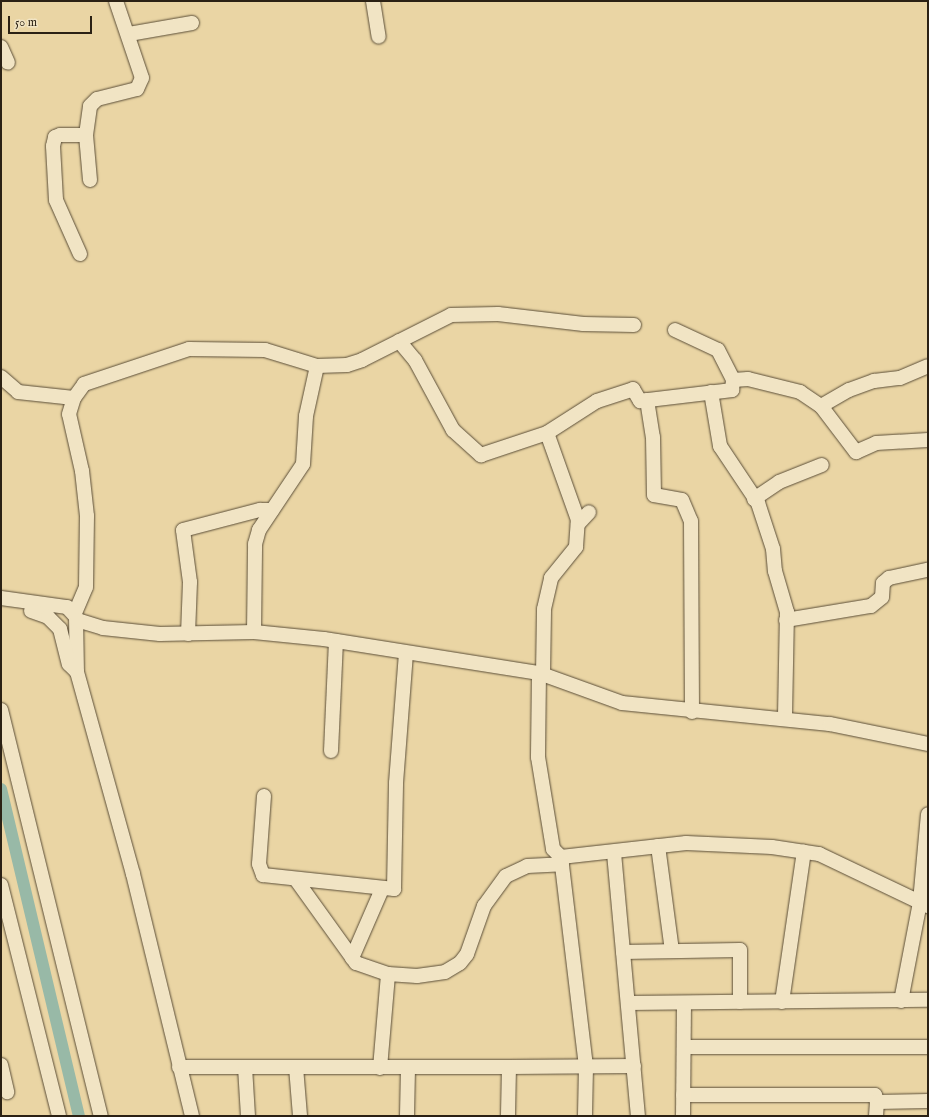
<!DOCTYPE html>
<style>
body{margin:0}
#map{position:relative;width:929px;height:1117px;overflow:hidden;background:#ead5a4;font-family:"IM FELL English",serif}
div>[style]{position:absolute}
.canal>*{height:12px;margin:-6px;padding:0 6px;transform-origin:6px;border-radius:6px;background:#98b9a7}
.roads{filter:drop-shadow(0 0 1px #5b4e38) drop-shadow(0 0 1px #5b4e38)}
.minor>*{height:14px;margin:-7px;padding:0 7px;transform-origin:7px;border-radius:7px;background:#f1e4c4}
span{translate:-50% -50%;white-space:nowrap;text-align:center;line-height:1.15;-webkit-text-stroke:3px #f1e4c4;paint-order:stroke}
.frame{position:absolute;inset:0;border:2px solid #2b2114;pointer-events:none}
.scale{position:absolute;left:8px;top:16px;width:84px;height:18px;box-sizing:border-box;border:2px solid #2b2114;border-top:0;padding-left:5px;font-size:12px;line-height:14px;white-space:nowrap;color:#2b2114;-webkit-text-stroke:3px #f1e4c4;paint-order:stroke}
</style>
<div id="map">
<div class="canal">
<i style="left:1px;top:789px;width:336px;rotate:76.6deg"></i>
</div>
<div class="roads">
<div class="minor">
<i style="left:373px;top:1px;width:36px;rotate:81deg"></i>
<i style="left:129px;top:34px;width:64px;rotate:-9.9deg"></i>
<i style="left:1px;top:47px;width:17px;rotate:66deg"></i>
<i style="left:90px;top:180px;width:45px;rotate:-95.1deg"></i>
<i style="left:86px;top:135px;width:29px;rotate:-82deg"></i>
<i style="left:90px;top:106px;width:10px;rotate:-45deg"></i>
<i style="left:97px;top:99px;width:41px;rotate:-14deg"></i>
<i style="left:137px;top:89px;width:12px;rotate:-66deg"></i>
<i style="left:142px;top:78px;width:81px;rotate:-108.7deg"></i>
<i style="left:80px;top:254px;width:59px;rotate:-114deg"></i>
<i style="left:56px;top:200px;width:54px;rotate:-93.2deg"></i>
<i style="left:53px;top:146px;width:9px;rotate:-77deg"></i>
<i style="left:55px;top:137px;width:5px;rotate:-22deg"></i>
<i style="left:60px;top:135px;width:26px"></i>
<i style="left:675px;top:330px;width:47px;rotate:24.9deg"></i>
<i style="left:718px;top:350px;width:34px;rotate:63deg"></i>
<i style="left:399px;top:341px;width:25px;rotate:50deg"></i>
<i style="left:415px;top:360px;width:80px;rotate:61.5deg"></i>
<i style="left:453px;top:430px;width:38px;rotate:42deg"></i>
<i style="left:481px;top:455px;width:70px;rotate:-18.4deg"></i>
<i style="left:547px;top:433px;width:59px;rotate:-32.6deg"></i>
<i style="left:597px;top:401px;width:38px;rotate:-18deg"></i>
<i style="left:633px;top:389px;width:14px;rotate:60deg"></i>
<i style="left:640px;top:401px;width:93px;rotate:-6.8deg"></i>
<i style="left:732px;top:390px;width:10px;rotate:-84deg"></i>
<i style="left:733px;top:380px;width:15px;rotate:-4deg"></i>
<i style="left:748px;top:379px;width:54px;rotate:14deg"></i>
<i style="left:800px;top:392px;width:25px;rotate:34deg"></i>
<i style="left:821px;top:406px;width:58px;rotate:52.7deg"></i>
<i style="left:856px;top:452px;width:22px;rotate:-24deg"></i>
<i style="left:876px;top:443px;width:52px;rotate:-3.3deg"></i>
<i style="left:1px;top:377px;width:23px;rotate:41deg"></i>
<i style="left:18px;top:392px;width:56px;rotate:6.1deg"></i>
<i style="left:711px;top:392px;width:55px;rotate:80.5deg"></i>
<i style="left:720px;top:446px;width:69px;rotate:56.3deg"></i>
<i style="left:758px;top:503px;width:48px;rotate:71.9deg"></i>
<i style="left:773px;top:549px;width:22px;rotate:85deg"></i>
<i style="left:775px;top:571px;width:43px;rotate:73.7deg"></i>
<i style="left:787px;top:612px;width:107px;rotate:91.1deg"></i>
<i style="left:647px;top:400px;width:37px;rotate:81deg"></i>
<i style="left:653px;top:437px;width:58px;rotate:89deg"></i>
<i style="left:654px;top:495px;width:28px;rotate:10deg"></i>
<i style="left:682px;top:500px;width:23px;rotate:67deg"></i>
<i style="left:691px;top:521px;width:191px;rotate:89.7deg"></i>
<i style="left:821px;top:406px;width:32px;rotate:-30deg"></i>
<i style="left:849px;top:390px;width:27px;rotate:-20deg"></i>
<i style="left:874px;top:381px;width:26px;rotate:-7deg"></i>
<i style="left:900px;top:378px;width:30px;rotate:-23deg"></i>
<i style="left:754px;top:499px;width:30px;rotate:-34deg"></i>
<i style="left:779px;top:482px;width:46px;rotate:-21.6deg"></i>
<i style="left:578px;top:524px;width:16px;rotate:-47deg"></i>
<i style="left:1px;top:598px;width:67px;rotate:7.8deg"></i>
<i style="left:67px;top:607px;width:13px;rotate:48deg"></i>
<i style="left:76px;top:617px;width:55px;rotate:89deg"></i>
<i style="left:77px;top:672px;width:210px;rotate:74.5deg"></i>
<i style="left:133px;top:874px;width:249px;rotate:76.3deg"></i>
<i style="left:31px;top:611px;width:18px;rotate:19deg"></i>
<i style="left:48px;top:617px;width:17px;rotate:45deg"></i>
<i style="left:60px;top:629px;width:36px;rotate:76deg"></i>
<i style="left:69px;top:664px;width:11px;rotate:45deg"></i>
<i style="left:75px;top:613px;width:28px;rotate:-67deg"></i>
<i style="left:86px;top:587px;width:71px;rotate:-89.2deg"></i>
<i style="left:87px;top:516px;width:45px;rotate:-96.3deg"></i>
<i style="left:82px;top:471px;width:58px;rotate:-102.8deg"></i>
<i style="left:69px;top:414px;width:17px;rotate:-73deg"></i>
<i style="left:74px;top:398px;width:17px;rotate:-54deg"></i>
<i style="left:84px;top:384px;width:111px;rotate:-18.4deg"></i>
<i style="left:189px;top:349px;width:76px;rotate:0.8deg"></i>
<i style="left:265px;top:350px;width:54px;rotate:17.1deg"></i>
<i style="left:77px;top:620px;width:27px;rotate:17deg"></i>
<i style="left:103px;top:628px;width:57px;rotate:6deg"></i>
<i style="left:160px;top:634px;width:94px;rotate:-1.2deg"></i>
<i style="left:254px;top:632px;width:70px;rotate:5.7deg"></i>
<i style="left:324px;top:639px;width:218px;rotate:9deg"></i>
<i style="left:539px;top:673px;width:88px;rotate:19.9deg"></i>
<i style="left:622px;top:703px;width:209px;rotate:5.8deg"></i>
<i style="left:830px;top:724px;width:100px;rotate:11.5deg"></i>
<i style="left:786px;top:620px;width:86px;rotate:-9.4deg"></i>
<i style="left:871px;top:606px;width:14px;rotate:-39deg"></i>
<i style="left:882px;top:597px;width:14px;rotate:-86deg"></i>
<i style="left:883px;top:583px;width:8px;rotate:-40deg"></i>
<i style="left:889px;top:578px;width:40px;rotate:-12deg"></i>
<i style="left:254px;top:632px;width:88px;rotate:-89.3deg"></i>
<i style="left:255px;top:544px;width:15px;rotate:-74deg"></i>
<i style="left:259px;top:530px;width:79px;rotate:-56.3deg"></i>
<i style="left:303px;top:464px;width:48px;rotate:-86.4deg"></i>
<i style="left:306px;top:416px;width:51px;rotate:-77.6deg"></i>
<i style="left:317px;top:366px;width:30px;rotate:-2deg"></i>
<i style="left:347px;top:365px;width:16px;rotate:-18deg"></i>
<i style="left:362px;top:360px;width:100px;rotate:-26.8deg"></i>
<i style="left:451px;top:315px;width:47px;rotate:-1.2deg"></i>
<i style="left:498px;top:314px;width:86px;rotate:6.7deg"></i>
<i style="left:583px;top:324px;width:51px;rotate:1.1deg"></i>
<i style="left:188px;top:634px;width:52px;rotate:-87.8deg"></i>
<i style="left:190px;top:582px;width:52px;rotate:-97.7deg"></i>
<i style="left:183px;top:530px;width:80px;rotate:-14.6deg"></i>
<i style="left:260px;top:510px;width:12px"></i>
<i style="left:539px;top:673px;width:84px;rotate:90.7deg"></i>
<i style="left:538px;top:757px;width:93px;rotate:80.7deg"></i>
<i style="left:553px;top:849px;width:11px;rotate:45deg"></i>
<i style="left:561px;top:857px;width:126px;rotate:-6.4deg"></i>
<i style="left:686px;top:843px;width:86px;rotate:2.7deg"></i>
<i style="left:772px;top:847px;width:48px;rotate:8.5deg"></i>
<i style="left:819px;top:854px;width:121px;rotate:25.5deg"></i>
<i style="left:543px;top:675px;width:66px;rotate:-89.1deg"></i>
<i style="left:544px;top:609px;width:32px;rotate:-77deg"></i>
<i style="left:551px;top:578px;width:40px;rotate:-51deg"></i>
<i style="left:576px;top:547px;width:27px;rotate:-86deg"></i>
<i style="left:578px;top:520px;width:92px;rotate:-109.6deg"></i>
<i style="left:1px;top:710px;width:418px;rotate:76.2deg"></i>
<i style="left:331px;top:751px;width:110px;rotate:-87.4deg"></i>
<i style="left:264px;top:796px;width:68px;rotate:94.2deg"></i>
<i style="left:259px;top:864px;width:12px;rotate:70deg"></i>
<i style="left:263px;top:875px;width:132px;rotate:6.1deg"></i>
<i style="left:394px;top:889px;width:106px;rotate:-88.9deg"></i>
<i style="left:396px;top:783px;width:130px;rotate:-85.6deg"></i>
<i style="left:658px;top:846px;width:106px;rotate:82.4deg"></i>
<i style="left:614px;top:853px;width:264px;rotate:84.8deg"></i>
<i style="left:561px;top:857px;width:211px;rotate:83.2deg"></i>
<i style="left:586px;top:1067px;width:49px;rotate:91.2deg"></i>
<i style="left:297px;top:881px;width:101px;rotate:54.3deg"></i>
<i style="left:356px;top:963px;width:34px;rotate:19deg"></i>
<i style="left:388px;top:974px;width:29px;rotate:4deg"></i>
<i style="left:417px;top:976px;width:28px;rotate:-8deg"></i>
<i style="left:445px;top:972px;width:17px;rotate:-31deg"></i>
<i style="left:460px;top:963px;width:11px;rotate:-52deg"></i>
<i style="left:467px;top:954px;width:51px;rotate:-70.5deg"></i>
<i style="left:484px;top:906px;width:37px;rotate:-54deg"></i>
<i style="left:506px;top:876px;width:23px;rotate:-25deg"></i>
<i style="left:527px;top:866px;width:35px;rotate:-3deg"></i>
<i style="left:1px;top:885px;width:238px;rotate:75.9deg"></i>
<i style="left:623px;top:952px;width:117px;rotate:-1deg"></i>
<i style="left:740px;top:950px;width:52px;rotate:90deg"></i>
<i style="left:352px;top:958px;width:75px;rotate:-66.5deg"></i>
<i style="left:901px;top:1001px;width:101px;rotate:-79.1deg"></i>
<i style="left:920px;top:902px;width:88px;rotate:-84.8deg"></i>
<i style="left:782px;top:1002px;width:152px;rotate:-81.7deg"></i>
<i style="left:628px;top:1003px;width:300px;rotate:-0.6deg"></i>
<i style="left:684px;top:1047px;width:244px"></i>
<i style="left:1px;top:1065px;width:28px;rotate:77deg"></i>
<i style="left:179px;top:1067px;width:330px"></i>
<i style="left:509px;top:1067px;width:49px;rotate:91.2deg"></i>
<i style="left:245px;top:1067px;width:49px;rotate:86.5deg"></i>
<i style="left:296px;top:1067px;width:49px;rotate:85.3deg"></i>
<i style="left:509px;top:1067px;width:125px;rotate:-0.5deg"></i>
<i style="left:380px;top:1068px;width:94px;rotate:-85.1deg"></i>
<i style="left:683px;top:1095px;width:192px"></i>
<i style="left:875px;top:1095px;width:7px;rotate:74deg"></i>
<i style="left:407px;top:1116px;width:48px;rotate:-88.8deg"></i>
<i style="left:683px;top:1116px;width:113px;rotate:-89.5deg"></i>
<i style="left:876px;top:1116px;width:14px;rotate:-86deg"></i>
<i style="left:877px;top:1102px;width:51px;rotate:-1.1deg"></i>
</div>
</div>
<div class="frame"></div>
<div class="scale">50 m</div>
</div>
